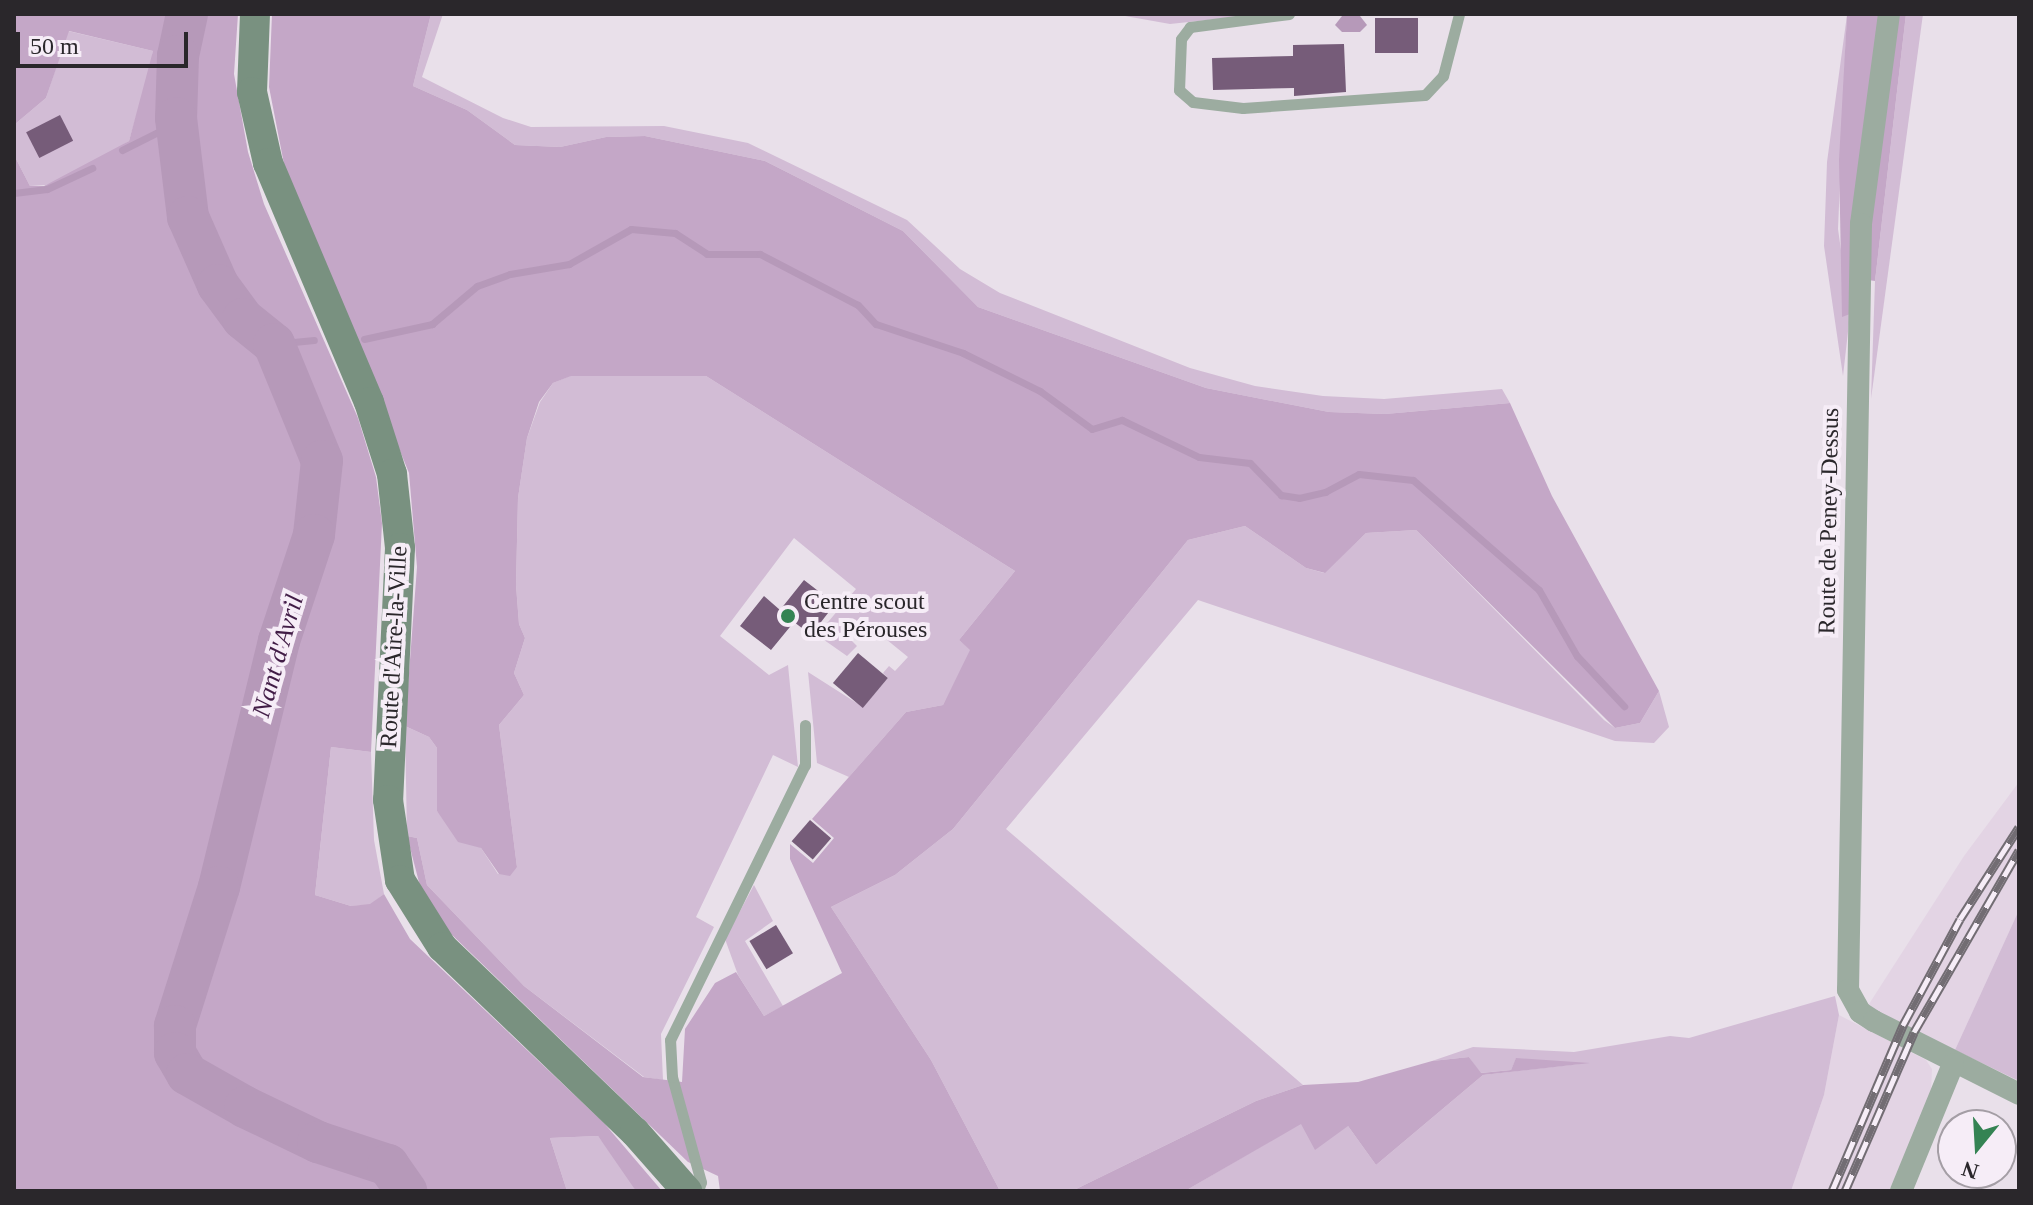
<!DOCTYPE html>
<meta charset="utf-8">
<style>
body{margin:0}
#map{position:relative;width:2033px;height:1205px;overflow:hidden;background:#e9e0ea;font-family:Georgia,serif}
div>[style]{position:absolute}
.built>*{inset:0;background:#e3d4e4}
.green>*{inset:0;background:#d2bcd5}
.forest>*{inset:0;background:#c4a7c7}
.water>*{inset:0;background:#b699b9}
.stream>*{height:7px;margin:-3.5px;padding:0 3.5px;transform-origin:3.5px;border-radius:3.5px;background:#b699b9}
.river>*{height:42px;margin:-21px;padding:0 21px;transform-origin:21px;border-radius:21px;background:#b699b9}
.building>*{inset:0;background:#765c79;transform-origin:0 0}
.lane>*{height:11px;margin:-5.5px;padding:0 5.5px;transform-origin:5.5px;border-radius:5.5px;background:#9caca0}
.street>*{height:22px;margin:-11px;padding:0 11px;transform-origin:11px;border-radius:11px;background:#9caca0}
.secondary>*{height:30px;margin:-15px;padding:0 15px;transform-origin:15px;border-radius:15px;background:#799180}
.rail>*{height:9px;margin-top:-4.5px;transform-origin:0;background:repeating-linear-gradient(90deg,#f6edf7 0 18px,#726d73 0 36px);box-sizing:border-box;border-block:2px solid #726d73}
.dots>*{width:22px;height:22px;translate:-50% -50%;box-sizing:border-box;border:4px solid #f6edf7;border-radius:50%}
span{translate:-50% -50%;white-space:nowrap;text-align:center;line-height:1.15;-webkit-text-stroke:8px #f6edf7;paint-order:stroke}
.street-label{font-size:24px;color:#2a272b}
.poi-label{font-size:24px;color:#2a272b}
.left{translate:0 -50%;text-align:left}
.water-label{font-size:26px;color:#411c46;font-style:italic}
.frame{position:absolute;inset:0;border:16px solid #2a272b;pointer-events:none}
.north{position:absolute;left:1937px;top:1109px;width:80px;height:80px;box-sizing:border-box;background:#f6edf7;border:2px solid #a49ea5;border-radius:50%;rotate:198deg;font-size:22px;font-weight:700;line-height:32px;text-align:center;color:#2a272b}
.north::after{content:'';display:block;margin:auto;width:28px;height:36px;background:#348353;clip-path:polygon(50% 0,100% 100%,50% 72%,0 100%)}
.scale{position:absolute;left:16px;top:32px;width:172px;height:36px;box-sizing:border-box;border:4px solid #2a272b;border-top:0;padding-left:10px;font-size:24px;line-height:28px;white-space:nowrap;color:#2a272b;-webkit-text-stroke:6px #f6edf7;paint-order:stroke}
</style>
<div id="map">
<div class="built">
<i style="clip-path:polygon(2019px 782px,2019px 910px,1955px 1050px,1871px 1010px,1869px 1004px,1964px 856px)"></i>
<i style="clip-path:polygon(1839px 1015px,1926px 1060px,1932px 1069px,1931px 1093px,1889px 1191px,1791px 1191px,1824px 1095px)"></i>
</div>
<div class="green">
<i style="clip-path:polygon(431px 14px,443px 14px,422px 77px,503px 118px,531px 127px,664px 126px,748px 143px,907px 220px,960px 269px,1000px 293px,1190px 368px,1255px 386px,1323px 396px,1384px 399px,1502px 389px,1510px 403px,1385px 414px,1329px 412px,1206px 388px,978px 307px,903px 231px,765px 161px,645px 136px,606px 137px,560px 147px,515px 145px,467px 110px,413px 86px)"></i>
<i style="clip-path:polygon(1114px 14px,1264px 14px,1170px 24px)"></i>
<i style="clip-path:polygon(1906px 14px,1923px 14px,1871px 399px,1875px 281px)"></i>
<i style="clip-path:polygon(1847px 15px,1838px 229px,1850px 314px,1843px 376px,1824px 246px,1827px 162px)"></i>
<i style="clip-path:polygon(68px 31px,153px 51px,151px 65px,129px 141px,89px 166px,46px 185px,30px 186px,14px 155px,14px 125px,46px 98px)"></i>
<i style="clip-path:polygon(669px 372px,706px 376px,1015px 571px,959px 640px,971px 650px,943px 705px,906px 712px,849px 777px,817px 763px,808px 672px,863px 707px,888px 678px,883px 673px,889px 666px,895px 671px,908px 657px,865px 622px,850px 639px,857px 646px,847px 656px,817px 635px,856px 589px,794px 538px,720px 636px,769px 675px,788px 665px,798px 767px,773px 755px,696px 917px,714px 927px,661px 1034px,663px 1080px,644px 1077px,524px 986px,427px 885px,417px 838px,407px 836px,405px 726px,429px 737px,437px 748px,437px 811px,481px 848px,498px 874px,517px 867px,499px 725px,524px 695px,514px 673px,525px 638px,519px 624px,516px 585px,518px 498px,527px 438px,540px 402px,553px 383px,570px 376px)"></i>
<i style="clip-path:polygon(1245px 526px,1306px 568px,1324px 573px,1366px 533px,1416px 530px,1604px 720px,1615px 728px,1640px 723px,1659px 691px,1669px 727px,1654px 743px,1615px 741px,1198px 600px,1006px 829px,1303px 1085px,1256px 1101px,1072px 1191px,1000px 1191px,931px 1060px,831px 907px,895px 875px,953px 829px,1188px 540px)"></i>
<i style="clip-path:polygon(331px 747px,371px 752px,374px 840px,384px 894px,370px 905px,351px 906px,315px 895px)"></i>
<i style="clip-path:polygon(754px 885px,773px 921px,745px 941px,783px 1006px,764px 1016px,738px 975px,725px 939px)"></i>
<i style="clip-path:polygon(2019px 910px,2019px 1081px,1955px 1050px)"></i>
<i style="clip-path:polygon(1835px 996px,1839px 1015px,1824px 1095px,1791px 1191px,1185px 1191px,1301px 1123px,1348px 1126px,1376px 1165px,1483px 1075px,1579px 1064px,1516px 1059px,1511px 1070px,1480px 1073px,1469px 1057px,1432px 1061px,1473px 1047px,1574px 1052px,1670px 1036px,1689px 1038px)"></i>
<i style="clip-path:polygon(598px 1136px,626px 1172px,636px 1191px,567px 1191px,550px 1138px)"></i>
</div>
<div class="forest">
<i style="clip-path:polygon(14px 14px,238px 14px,234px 74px,248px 152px,264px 204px,358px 418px,376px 477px,382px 523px,371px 752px,331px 747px,315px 895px,351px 906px,370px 904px,384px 894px,410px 939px,604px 1123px,662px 1191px,636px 1191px,598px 1136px,550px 1138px,567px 1191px,14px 1191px,14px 155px,30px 186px,44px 186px,129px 141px,153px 51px,69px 31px,46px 98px,14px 125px)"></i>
<i style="clip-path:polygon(272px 14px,431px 14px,413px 86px,467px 110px,515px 145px,560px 147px,606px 137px,645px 136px,765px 161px,903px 231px,978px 307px,1206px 388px,1329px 412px,1385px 414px,1510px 403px,1552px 496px,1659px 691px,1640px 723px,1615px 728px,1416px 530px,1366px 533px,1325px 573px,1306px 568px,1245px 526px,1188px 540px,953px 829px,895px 875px,831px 907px,931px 1060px,1000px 1191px,720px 1191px,718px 1176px,688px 1162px,449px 932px,421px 890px,407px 836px,417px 838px,427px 885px,524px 986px,643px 1077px,682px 1082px,685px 1029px,715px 983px,736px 972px,764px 1016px,842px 973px,790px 859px,790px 844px,813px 863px,834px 838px,812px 819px,906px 712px,943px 705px,970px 650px,959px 640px,1015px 571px,706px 376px,571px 376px,553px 383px,539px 402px,527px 438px,518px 498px,516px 585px,519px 624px,525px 638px,514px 673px,524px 695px,499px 725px,517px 867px,510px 876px,499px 874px,481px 848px,458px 842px,437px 811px,437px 748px,429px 737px,405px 726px,417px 567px,409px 473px,284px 164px,269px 87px)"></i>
<i style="clip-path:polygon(1880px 14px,1850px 314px,1842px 317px,1839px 160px,1847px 15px)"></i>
<i style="clip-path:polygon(1899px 14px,1906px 14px,1875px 281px,1868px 280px,1869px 237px)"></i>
<i style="clip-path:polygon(1469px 1057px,1481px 1073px,1511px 1070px,1516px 1058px,1590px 1063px,1483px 1075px,1376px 1165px,1348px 1126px,1315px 1150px,1301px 1124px,1185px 1191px,1072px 1191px,1256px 1101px,1303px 1085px,1358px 1082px,1432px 1061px)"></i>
</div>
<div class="water">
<i style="clip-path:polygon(1342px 16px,1360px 16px,1367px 25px,1360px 32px,1342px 32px,1335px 25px)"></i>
</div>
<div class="stream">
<i style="left:122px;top:150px;width:60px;rotate:-26.6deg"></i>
<i style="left:14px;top:193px;width:33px;rotate:-7deg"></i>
<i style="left:47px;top:189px;width:50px;rotate:-25deg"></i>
<i style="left:364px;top:339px;width:70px;rotate:-12.4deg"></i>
<i style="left:432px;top:324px;width:59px;rotate:-40.2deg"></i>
<i style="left:477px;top:286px;width:35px;rotate:-20deg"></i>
<i style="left:510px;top:274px;width:60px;rotate:-9.6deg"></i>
<i style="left:569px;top:264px;width:71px;rotate:-29.4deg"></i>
<i style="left:631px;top:229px;width:44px;rotate:5.2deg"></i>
<i style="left:675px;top:233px;width:38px;rotate:33deg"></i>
<i style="left:707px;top:254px;width:53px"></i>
<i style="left:760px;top:254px;width:110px;rotate:27.5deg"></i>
<i style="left:858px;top:305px;width:26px;rotate:47deg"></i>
<i style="left:876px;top:324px;width:92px;rotate:18.4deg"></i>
<i style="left:963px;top:353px;width:86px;rotate:26.3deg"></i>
<i style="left:1040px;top:391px;width:64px;rotate:36.2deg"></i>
<i style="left:1092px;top:429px;width:31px;rotate:-17deg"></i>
<i style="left:1122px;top:420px;width:85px;rotate:25.7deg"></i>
<i style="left:1199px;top:457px;width:51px;rotate:6.7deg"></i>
<i style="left:1250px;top:463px;width:45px;rotate:45.9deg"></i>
<i style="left:1281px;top:495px;width:18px;rotate:9deg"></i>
<i style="left:1299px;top:498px;width:27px;rotate:-13deg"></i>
<i style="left:1325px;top:492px;width:38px;rotate:-28deg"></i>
<i style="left:1359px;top:474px;width:54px;rotate:6.3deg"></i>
<i style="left:1413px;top:480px;width:167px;rotate:41.1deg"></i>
<i style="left:1539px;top:590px;width:76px;rotate:60.1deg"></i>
<i style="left:1577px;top:656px;width:69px;rotate:46.8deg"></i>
<i style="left:274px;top:344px;width:40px;rotate:-5.7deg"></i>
</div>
<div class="river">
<i style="left:187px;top:14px;width:43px;rotate:102.1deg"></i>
<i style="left:178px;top:56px;width:62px;rotate:91.8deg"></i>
<i style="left:176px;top:118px;width:100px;rotate:83.1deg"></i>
<i style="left:188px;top:217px;width:74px;rotate:66.2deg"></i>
<i style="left:218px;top:285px;width:42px;rotate:53.7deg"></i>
<i style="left:243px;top:319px;width:40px;rotate:39deg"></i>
<i style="left:274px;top:344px;width:126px;rotate:67.7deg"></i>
<i style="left:322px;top:461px;width:74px;rotate:96.2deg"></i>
<i style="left:314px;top:535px;width:112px;rotate:108.3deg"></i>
<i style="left:279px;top:641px;width:253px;rotate:103.7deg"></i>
<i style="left:219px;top:887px;width:146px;rotate:107.6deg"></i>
<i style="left:175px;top:1026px;width:27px;rotate:90deg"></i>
<i style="left:175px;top:1053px;width:24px;rotate:60deg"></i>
<i style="left:187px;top:1074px;width:67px;rotate:29.6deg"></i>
<i style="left:245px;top:1107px;width:81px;rotate:25.6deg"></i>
<i style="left:318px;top:1142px;width:74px;rotate:18.2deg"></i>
<i style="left:388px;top:1165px;width:32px;rotate:55deg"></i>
</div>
<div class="building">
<i style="left:1418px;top:18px;width:35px;height:43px;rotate:90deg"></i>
<i style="clip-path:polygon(1344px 44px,1346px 92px,1294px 96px,1294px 88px,1213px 90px,1212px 58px,1293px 56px,1293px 45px)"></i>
<i style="left:60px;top:115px;width:29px;height:38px;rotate:63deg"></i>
<i style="clip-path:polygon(804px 580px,835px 604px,811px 635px,794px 622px,771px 650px,740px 626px,764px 596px,780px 610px)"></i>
<i style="left:858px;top:653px;width:39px;height:39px;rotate:40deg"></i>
<i style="left:810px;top:820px;width:28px;height:28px;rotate:41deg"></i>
<i style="left:776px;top:925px;width:33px;height:31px;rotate:59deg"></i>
</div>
<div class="lane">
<i style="left:1289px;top:14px;width:100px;rotate:172.5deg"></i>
<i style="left:1190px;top:27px;width:15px;rotate:127deg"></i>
<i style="left:1181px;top:39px;width:51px;rotate:92.2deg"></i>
<i style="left:1179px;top:90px;width:18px;rotate:41deg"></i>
<i style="left:1193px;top:102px;width:50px;rotate:6.8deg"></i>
<i style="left:1243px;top:108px;width:182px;rotate:-4.1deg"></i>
<i style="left:1425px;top:95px;width:26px;rotate:-47deg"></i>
<i style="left:1443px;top:76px;width:64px;rotate:-75.5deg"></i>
<i style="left:698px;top:1191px;width:9px;rotate:-72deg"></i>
<i style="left:701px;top:1182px;width:109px;rotate:-105.4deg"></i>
<i style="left:672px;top:1077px;width:37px;rotate:-93deg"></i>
<i style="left:670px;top:1040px;width:306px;rotate:-63.9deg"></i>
<i style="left:805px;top:765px;width:40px;rotate:-90deg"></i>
</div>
<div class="street">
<i style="left:1889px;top:14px;width:212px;rotate:97.6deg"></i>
<i style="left:1861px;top:224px;width:766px;rotate:90.97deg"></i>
<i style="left:1848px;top:990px;width:25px;rotate:61deg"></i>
<i style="left:1860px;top:1012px;width:17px;rotate:33deg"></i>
<i style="left:1874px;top:1021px;width:162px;rotate:26.7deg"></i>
<i style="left:1901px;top:1191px;width:137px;rotate:-67.7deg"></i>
</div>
<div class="secondary">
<i style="left:255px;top:14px;width:78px;rotate:92.2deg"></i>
<i style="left:252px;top:92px;width:73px;rotate:77.3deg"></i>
<i style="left:268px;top:163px;width:259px;rotate:67.1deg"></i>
<i style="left:369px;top:402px;width:76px;rotate:72.3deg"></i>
<i style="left:392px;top:474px;width:74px;rotate:83.8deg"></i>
<i style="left:400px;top:548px;width:252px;rotate:92.7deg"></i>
<i style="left:388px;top:800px;width:81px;rotate:81.5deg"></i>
<i style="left:400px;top:880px;width:79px;rotate:57.9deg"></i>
<i style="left:442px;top:947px;width:267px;rotate:43.8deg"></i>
<i style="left:635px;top:1132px;width:79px;rotate:48.6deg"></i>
</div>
<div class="rail">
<i style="left:1832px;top:1191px;width:181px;rotate:-66.8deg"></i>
<i style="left:1903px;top:1025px;width:120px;rotate:-61.7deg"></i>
<i style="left:1960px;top:919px;width:109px;rotate:-57.3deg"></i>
<i style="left:1845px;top:1191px;width:173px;rotate:-66.5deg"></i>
<i style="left:1914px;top:1032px;width:210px;rotate:-60deg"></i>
</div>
<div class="dots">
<i style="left:788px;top:616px;background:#348353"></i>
</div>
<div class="street-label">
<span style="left:1829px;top:521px;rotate:-89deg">Route de Peney-Dessus</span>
<span style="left:394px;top:647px;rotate:-87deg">Route d'Aire-la-Ville</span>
</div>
<div class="poi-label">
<span class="left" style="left:804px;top:616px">Centre scout<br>des Pérouses</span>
</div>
<div class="water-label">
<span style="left:278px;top:656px;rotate:-74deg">Nant d'Avril</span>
</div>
<div class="frame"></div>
<div class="north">N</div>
<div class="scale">50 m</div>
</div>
